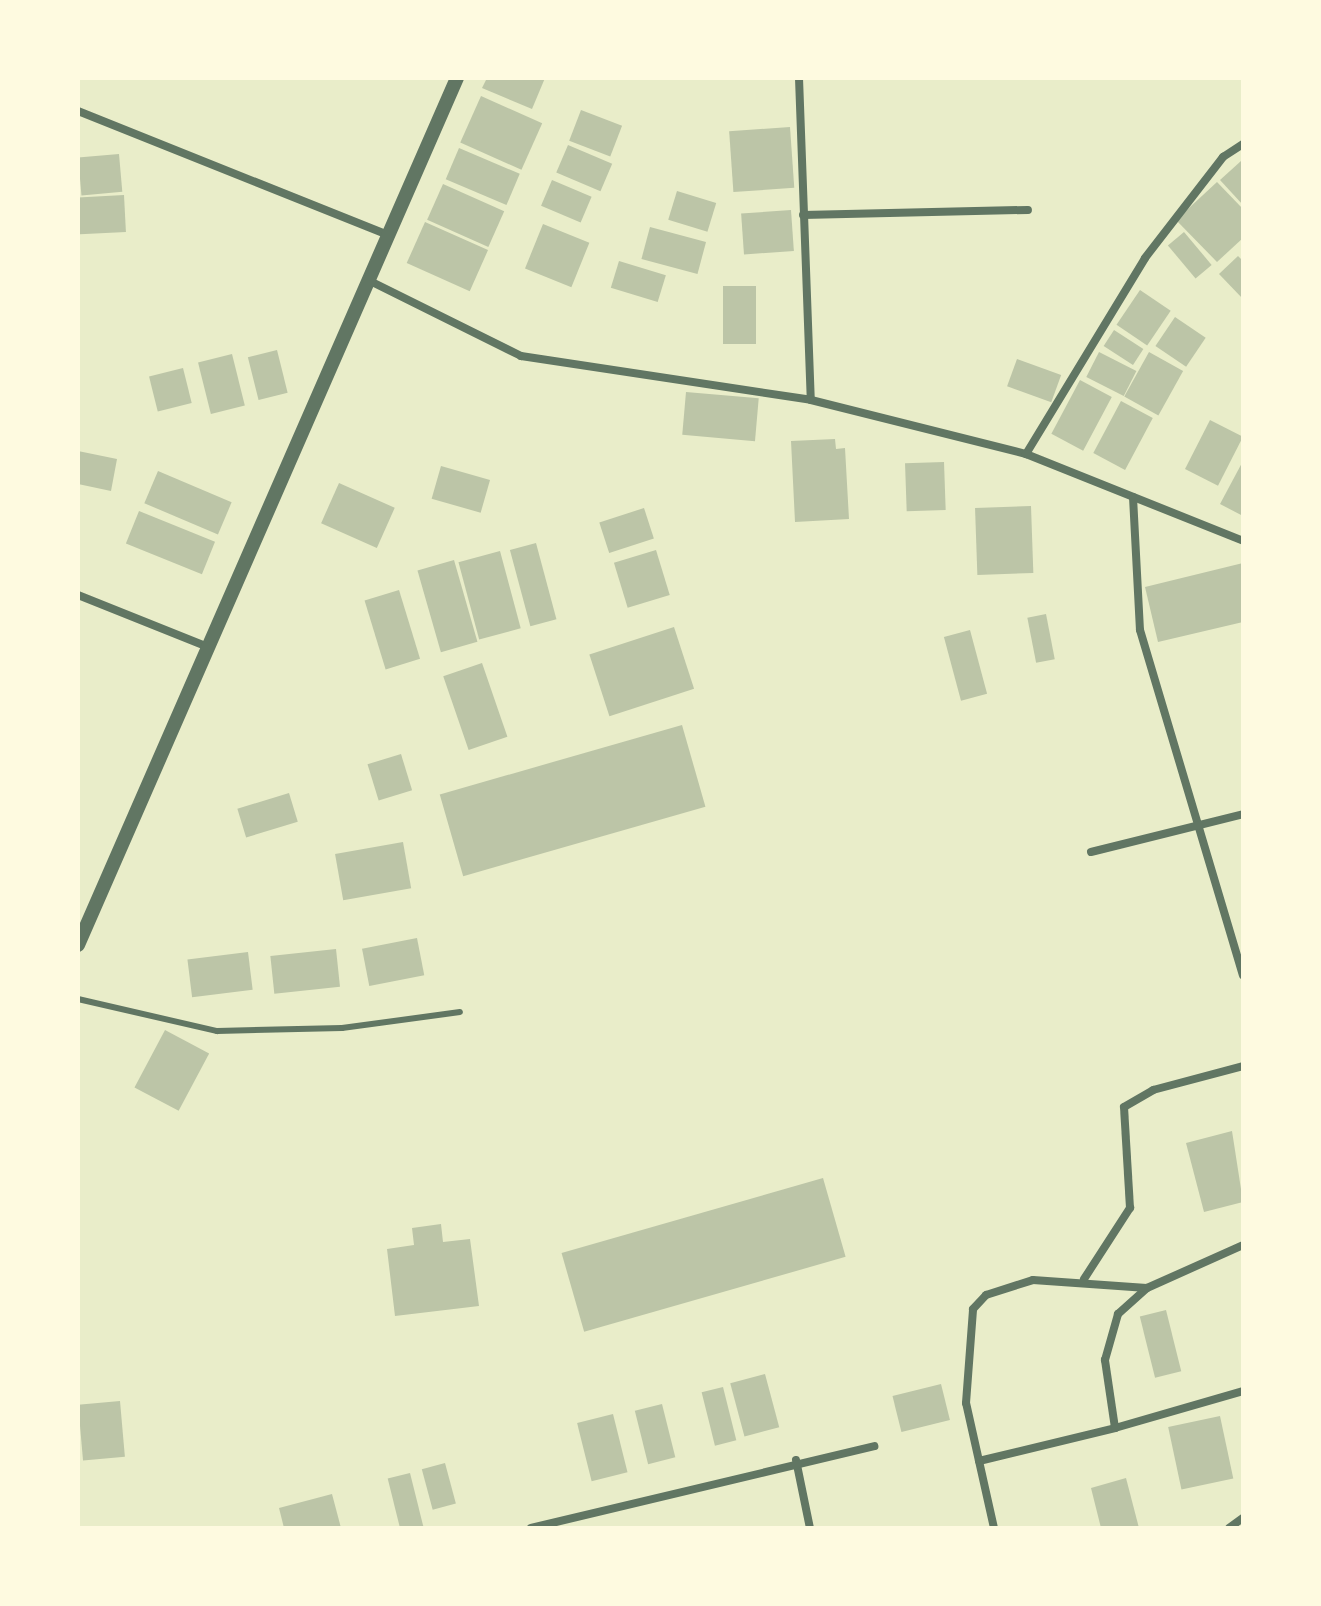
<!DOCTYPE html>
<style>
body{margin:0}
#map{position:relative;width:1321px;height:1606px;overflow:hidden;background:#e9edc9;font-family:"PT Sans Narrow",sans-serif}
div>[style]{position:absolute}
.building>*{inset:0;background:#bcc5a7;transform-origin:0 0}
.service>*{height:6px;margin:-3px;padding:0 3px;transform-origin:3px;border-radius:3px;background:#617663}
.minor>*{height:8px;margin:-4px;padding:0 4px;transform-origin:4px;border-radius:4px;background:#617663}
.tertiary>*{height:14px;margin:-7px;padding:0 7px;transform-origin:7px;border-radius:7px;background:#617663}
span{translate:-50% -50%;white-space:nowrap;text-align:center;line-height:1.15;-webkit-text-stroke:6px #fefae0;paint-order:stroke}
.frame{position:absolute;inset:0;border:80px solid #fefae0;pointer-events:none}
</style>
<div id="map">
<div class="building">
<i style="clip-path:polygon(487px 78px,545px 78px,532px 109px,482px 88px)"></i>
<i style="left:481px;top:96px;width:67px;height:51px;rotate:24deg"></i>
<i style="left:581px;top:110px;width:44px;height:33px;rotate:21deg"></i>
<i style="left:790px;top:127px;width:61px;height:61px;rotate:86deg"></i>
<i style="left:568px;top:145px;width:48px;height:30px;rotate:23deg"></i>
<i style="left:459px;top:148px;width:66px;height:34px;rotate:23deg"></i>
<i style="left:119px;top:154px;width:38px;height:41px;rotate:85deg"></i>
<i style="clip-path:polygon(1241px 161px,1243px 163px,1243px 205px,1220px 180px)"></i>
<i style="left:552px;top:180px;width:43px;height:28px;rotate:23deg"></i>
<i style="clip-path:polygon(1217px 182px,1243px 209px,1243px 238px,1217px 262px,1176px 220px)"></i>
<i style="left:443px;top:184px;width:67px;height:39px;rotate:24deg"></i>
<i style="left:677px;top:191px;width:41px;height:30px;rotate:17deg"></i>
<i style="left:124px;top:195px;width:37px;height:46px;rotate:87deg"></i>
<i style="left:791px;top:210px;width:41px;height:50px;rotate:86deg"></i>
<i style="left:425px;top:222px;width:69px;height:45px;rotate:24deg"></i>
<i style="left:543px;top:224px;width:50px;height:48px;rotate:22deg"></i>
<i style="left:650px;top:227px;width:58px;height:33px;rotate:15deg"></i>
<i style="left:1184px;top:232px;width:43px;height:21px;rotate:50deg"></i>
<i style="clip-path:polygon(1238px 256px,1243px 261px,1243px 299px,1219px 274px)"></i>
<i style="left:619px;top:261px;width:49px;height:28px;rotate:17deg"></i>
<i style="left:723px;top:286px;width:33px;height:58px"></i>
<i style="left:1140px;top:290px;width:37px;height:42px;rotate:34deg"></i>
<i style="left:1175px;top:317px;width:37px;height:35px;rotate:34deg"></i>
<i style="left:1114px;top:330px;width:35px;height:19px;rotate:33deg"></i>
<i style="left:277px;top:350px;width:44px;height:30px;rotate:76deg"></i>
<i style="left:1099px;top:352px;width:42px;height:28px;rotate:27deg"></i>
<i style="left:1149px;top:352px;width:39px;height:51px;rotate:29deg"></i>
<i style="left:232px;top:354px;width:53px;height:35px;rotate:76deg"></i>
<i style="left:1017px;top:359px;width:47px;height:29px;rotate:20deg"></i>
<i style="left:183px;top:368px;width:36px;height:35px;rotate:76deg"></i>
<i style="left:1080px;top:380px;width:36px;height:61px;rotate:28deg"></i>
<i style="left:686px;top:392px;width:73px;height:43px;rotate:5deg"></i>
<i style="left:1121px;top:401px;width:36px;height:59px;rotate:28deg"></i>
<i style="left:1210px;top:420px;width:37px;height:55px;rotate:27deg"></i>
<i style="clip-path:polygon(835px 439px,836px 449px,845px 448px,849px 519px,795px 522px,791px 441px)"></i>
<i style="clip-path:polygon(78px 451px,117px 459px,111px 491px,78px 484px)"></i>
<i style="clip-path:polygon(1243px 461px,1243px 516px,1220px 504px)"></i>
<i style="left:944px;top:462px;width:48px;height:39px;rotate:88deg"></i>
<i style="left:441px;top:466px;width:51px;height:34px;rotate:16deg"></i>
<i style="left:158px;top:471px;width:80px;height:35px;rotate:23deg"></i>
<i style="left:339px;top:483px;width:61px;height:44px;rotate:24deg"></i>
<i style="left:1031px;top:506px;width:67px;height:56px;rotate:88deg"></i>
<i style="left:644px;top:508px;width:32px;height:47px;rotate:72deg"></i>
<i style="left:139px;top:511px;width:82px;height:35px;rotate:22deg"></i>
<i style="left:536px;top:543px;width:79px;height:27px;rotate:75deg"></i>
<i style="left:656px;top:550px;width:47px;height:44px;rotate:73deg"></i>
<i style="left:500px;top:551px;width:80px;height:43px;rotate:75deg"></i>
<i style="left:454px;top:560px;width:85px;height:38px;rotate:74deg"></i>
<i style="clip-path:polygon(1243px 563px,1243px 622px,1158px 642px,1145px 587px)"></i>
<i style="left:399px;top:590px;width:72px;height:36px;rotate:73deg"></i>
<i style="left:1046px;top:614px;width:46px;height:19px;rotate:79deg"></i>
<i style="left:674px;top:627px;width:65px;height:89px;rotate:72deg"></i>
<i style="left:970px;top:630px;width:66px;height:27px;rotate:75deg"></i>
<i style="left:482px;top:663px;width:78px;height:41px;rotate:71deg"></i>
<i style="left:682px;top:725px;width:85px;height:252px;rotate:74deg"></i>
<i style="left:401px;top:754px;width:38px;height:35px;rotate:73deg"></i>
<i style="left:289px;top:793px;width:30px;height:54px;rotate:73deg"></i>
<i style="left:403px;top:842px;width:47px;height:69px;rotate:80deg"></i>
<i style="left:417px;top:938px;width:38px;height:56px;rotate:79deg"></i>
<i style="left:336px;top:949px;width:38px;height:66px;rotate:84deg"></i>
<i style="left:248px;top:952px;width:38px;height:61px;rotate:83deg"></i>
<i style="left:165px;top:1030px;width:50px;height:65px;rotate:28deg"></i>
<i style="clip-path:polygon(1232px 1131px,1243px 1202px,1204px 1212px,1186px 1143px)"></i>
<i style="left:823px;top:1178px;width:82px;height:272px;rotate:74deg"></i>
<i style="clip-path:polygon(441px 1224px,443px 1242px,470px 1239px,479px 1306px,395px 1316px,387px 1249px,414px 1245px,412px 1228px)"></i>
<i style="left:1166px;top:1310px;width:63px;height:27px;rotate:76deg"></i>
<i style="left:765px;top:1374px;width:55px;height:36px;rotate:75deg"></i>
<i style="left:941px;top:1384px;width:37px;height:50px;rotate:76deg"></i>
<i style="left:723px;top:1387px;width:55px;height:22px;rotate:76deg"></i>
<i style="left:120px;top:1401px;width:56px;height:42px;rotate:85deg"></i>
<i style="left:662px;top:1404px;width:55px;height:28px;rotate:76deg"></i>
<i style="left:613px;top:1414px;width:60px;height:37px;rotate:76deg"></i>
<i style="left:1220px;top:1416px;width:64px;height:53px;rotate:78deg"></i>
<i style="left:445px;top:1463px;width:42px;height:24px;rotate:75deg"></i>
<i style="left:410px;top:1473px;width:55px;height:23px;rotate:76deg"></i>
<i style="clip-path:polygon(1126px 1478px,1139px 1528px,1101px 1528px,1091px 1488px)"></i>
<i style="clip-path:polygon(332px 1494px,341px 1528px,284px 1528px,279px 1508px)"></i>
</div>
<div class="service">
<i style="left:78px;top:999px;width:143px;rotate:13deg"></i>
<i style="left:217px;top:1031px;width:125px;rotate:-1.4deg"></i>
<i style="left:342px;top:1028px;width:119px;rotate:-7.7deg"></i>
</div>
<div class="minor">
<i style="left:799px;top:78px;width:322px;rotate:87.9deg"></i>
<i style="left:78px;top:111px;width:332px;rotate:21.8deg"></i>
<i style="left:803px;top:215px;width:225px;rotate:-1.3deg"></i>
<i style="left:368px;top:280px;width:171px;rotate:26.4deg"></i>
<i style="left:521px;top:356px;width:293px;rotate:8.6deg"></i>
<i style="left:811px;top:400px;width:222px;rotate:14.1deg"></i>
<i style="left:1026px;top:454px;width:234px;rotate:21.8deg"></i>
<i style="left:1026px;top:454px;width:229px;rotate:-58.7deg"></i>
<i style="left:1145px;top:258px;width:128px;rotate:-52.3deg"></i>
<i style="left:1223px;top:157px;width:24px;rotate:-33deg"></i>
<i style="left:1133px;top:497px;width:133px;rotate:87deg"></i>
<i style="left:1140px;top:630px;width:360px;rotate:73.4deg"></i>
<i style="left:78px;top:595px;width:140px;rotate:21.8deg"></i>
<i style="left:1091px;top:852px;width:157px;rotate:-14deg"></i>
<i style="left:1084px;top:1279px;width:85px;rotate:-57.1deg"></i>
<i style="left:1130px;top:1208px;width:101px;rotate:-93.4deg"></i>
<i style="left:1124px;top:1107px;width:34px;rotate:-30deg"></i>
<i style="left:1153px;top:1090px;width:93px;rotate:-14.9deg"></i>
<i style="left:1115px;top:1428px;width:133px;rotate:-16.1deg"></i>
<i style="left:796px;top:1460px;width:69px;rotate:78.4deg"></i>
<i style="left:979px;top:1461px;width:140px;rotate:-13.6deg"></i>
<i style="left:1115px;top:1428px;width:69px;rotate:-98.4deg"></i>
<i style="left:1105px;top:1360px;width:48px;rotate:-74.2deg"></i>
<i style="left:1118px;top:1314px;width:39px;rotate:-42deg"></i>
<i style="left:1147px;top:1288px;width:105px;rotate:-24.1deg"></i>
<i style="left:531px;top:1528px;width:353px;rotate:-13.4deg"></i>
<i style="left:994px;top:1528px;width:128px;rotate:-102.6deg"></i>
<i style="left:966px;top:1403px;width:94px;rotate:-85.7deg"></i>
<i style="left:973px;top:1309px;width:19px;rotate:-47deg"></i>
<i style="left:986px;top:1295px;width:49px;rotate:-17.7deg"></i>
<i style="left:1033px;top:1280px;width:114px;rotate:4deg"></i>
<i style="left:1229px;top:1528px;width:17px;rotate:-36deg"></i>
</div>
<div class="tertiary">
<i style="left:78px;top:945px;width:946px;rotate:-66.39deg"></i>
</div>
<div class="frame"></div>
</div>
